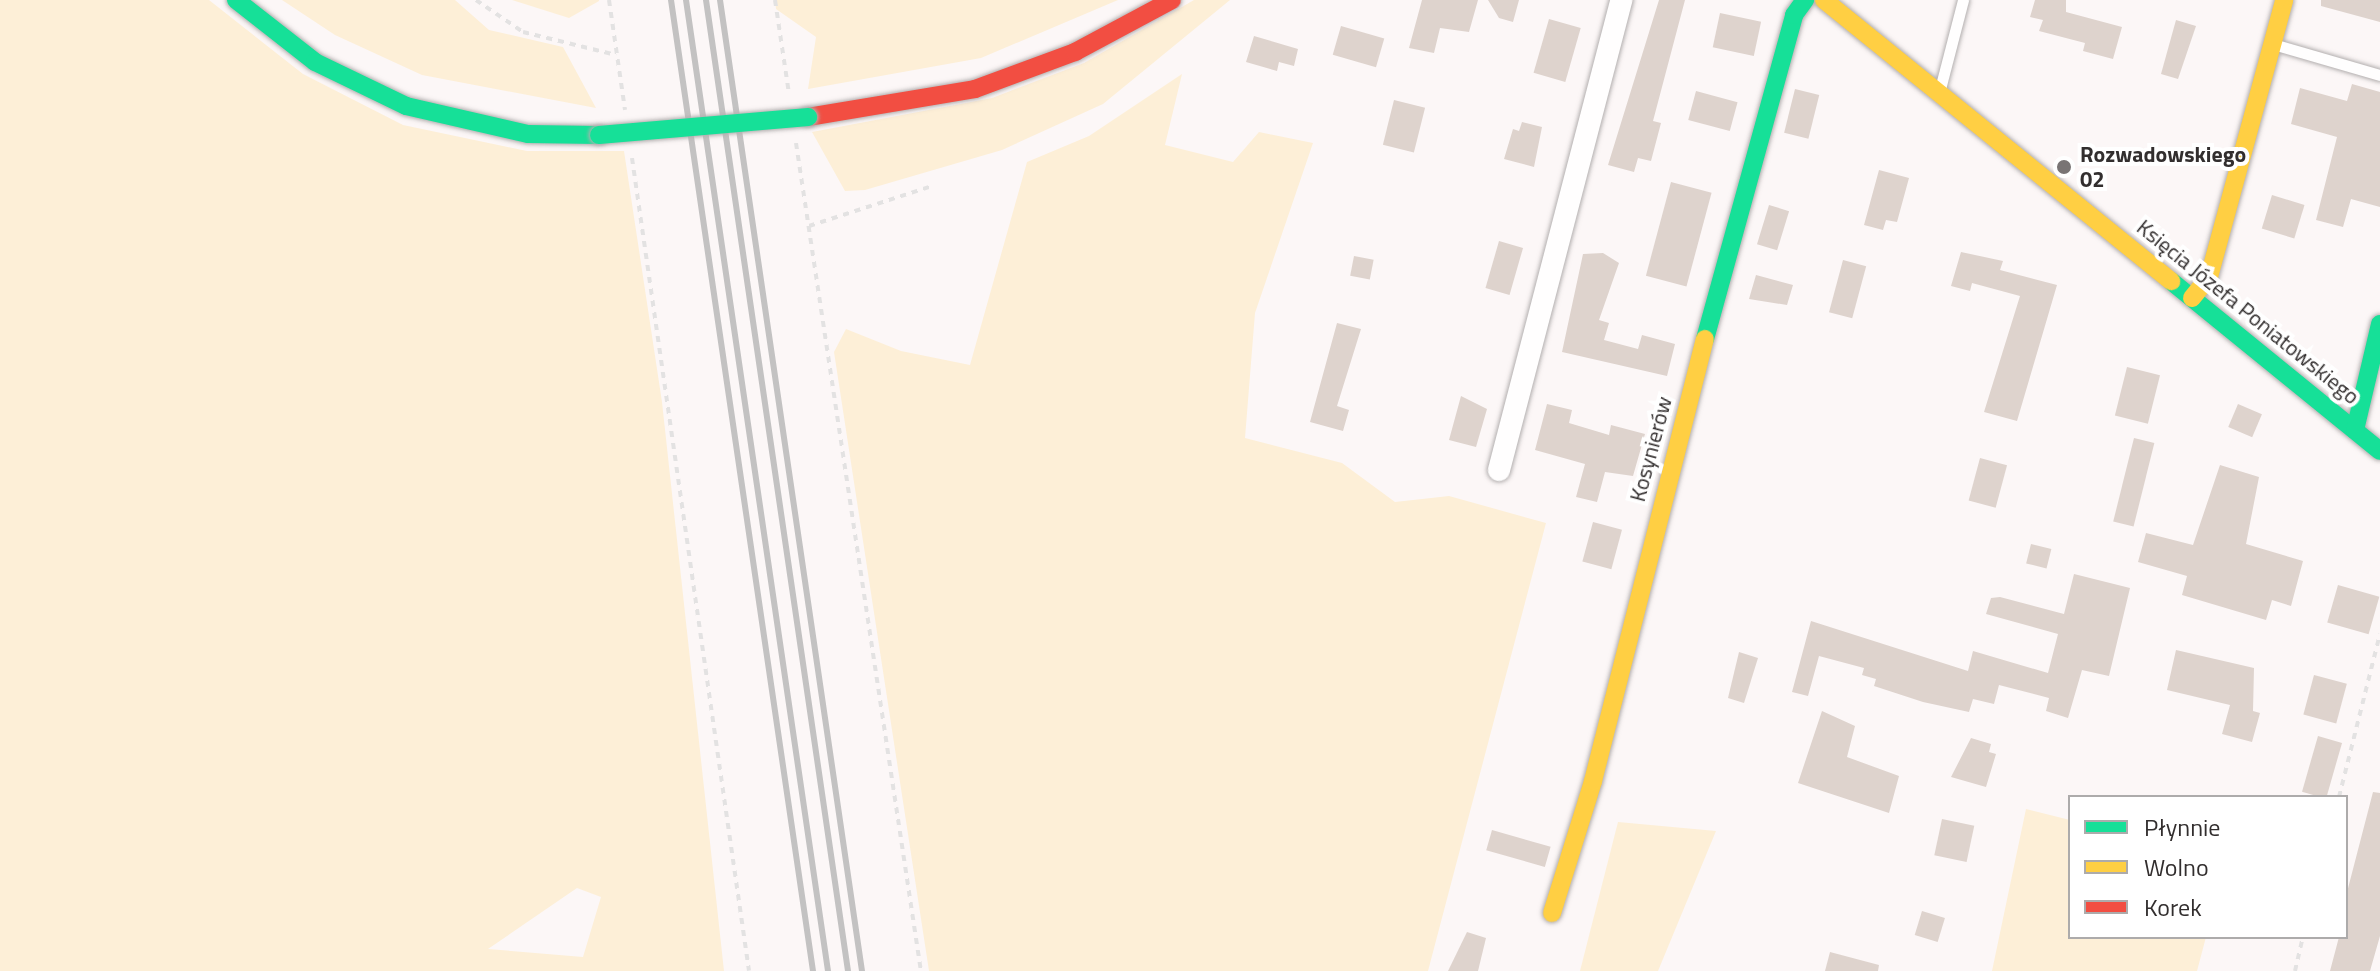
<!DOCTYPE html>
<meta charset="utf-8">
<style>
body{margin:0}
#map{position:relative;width:2380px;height:971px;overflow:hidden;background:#fcf7f7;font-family:"Titillium Web",sans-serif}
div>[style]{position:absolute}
.green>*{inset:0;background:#fdefd7}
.building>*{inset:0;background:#ded3cd;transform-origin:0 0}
.path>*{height:4px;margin-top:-2px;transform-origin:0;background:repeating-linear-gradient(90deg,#e3e2e2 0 6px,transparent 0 12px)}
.roads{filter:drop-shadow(0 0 2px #b3afaf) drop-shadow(0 0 2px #b3afaf)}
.lane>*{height:11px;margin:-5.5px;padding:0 5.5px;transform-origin:5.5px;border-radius:5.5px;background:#fffefe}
.street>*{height:22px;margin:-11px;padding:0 11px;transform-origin:11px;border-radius:11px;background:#fffefe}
.fast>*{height:18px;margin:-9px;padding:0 9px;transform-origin:9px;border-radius:9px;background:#16e098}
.slow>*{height:18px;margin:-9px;padding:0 9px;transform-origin:9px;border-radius:9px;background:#ffcf43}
.jam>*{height:18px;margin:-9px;padding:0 9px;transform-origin:9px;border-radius:9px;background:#f24e42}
.rail>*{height:6px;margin:-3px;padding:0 3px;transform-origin:3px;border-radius:3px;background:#c3c2c2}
.bridges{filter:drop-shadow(0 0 2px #b3afaf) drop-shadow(0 0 2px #b3afaf)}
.fast-bridge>*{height:18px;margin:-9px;padding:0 9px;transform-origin:9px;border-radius:9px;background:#16e098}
.dots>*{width:22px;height:22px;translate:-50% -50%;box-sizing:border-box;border:4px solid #fff;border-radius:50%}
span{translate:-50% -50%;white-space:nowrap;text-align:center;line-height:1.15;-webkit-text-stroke:8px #fff;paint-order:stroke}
.poi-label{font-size:22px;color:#322e2e;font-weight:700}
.left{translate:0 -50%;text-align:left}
.street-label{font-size:22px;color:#322e2e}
.legend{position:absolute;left:2068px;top:795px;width:280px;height:144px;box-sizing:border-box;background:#fff;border:2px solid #adabab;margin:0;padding:10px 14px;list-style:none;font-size:24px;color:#322e2e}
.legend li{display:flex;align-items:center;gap:16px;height:40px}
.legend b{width:40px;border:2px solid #adabab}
</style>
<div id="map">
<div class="green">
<i style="clip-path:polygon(evenodd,0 0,209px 0,303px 74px,403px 125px,527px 151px,624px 151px,662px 402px,724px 971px,0 971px,0 0,577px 888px,601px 897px,583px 957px,488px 949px,577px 888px)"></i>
<i style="clip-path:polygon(282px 0,455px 0,489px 30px,563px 47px,596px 108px,422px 75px,335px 35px)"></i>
<i style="clip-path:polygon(512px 0,599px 0,599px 1px,569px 18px)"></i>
<i style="clip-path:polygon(775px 0,1118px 0,981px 58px,808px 89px,816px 37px,776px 9px)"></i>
<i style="clip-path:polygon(1194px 0,1230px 0,1103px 104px,1002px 150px,865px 190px,845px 191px,812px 132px,992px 98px,1084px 63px)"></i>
<i style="clip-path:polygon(1182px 74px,1165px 145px,1233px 162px,1259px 132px,1313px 143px,1255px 313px,1245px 438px,1342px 463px,1395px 502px,1449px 496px,1546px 523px,1428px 971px,929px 971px,834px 352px,846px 329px,901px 351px,970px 365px,1027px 162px,1089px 136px)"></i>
<i style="clip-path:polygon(2026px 809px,2070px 820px,2070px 937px,2206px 937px,2197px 971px,1992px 971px)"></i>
<i style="clip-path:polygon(1618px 822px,1716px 831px,1658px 971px,1580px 971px)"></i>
</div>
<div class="building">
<i style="clip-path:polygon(1422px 0,1478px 0,1469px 32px,1440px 28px,1434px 53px,1409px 48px)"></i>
<i style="clip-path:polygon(1488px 0,1519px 0,1513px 22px,1499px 18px)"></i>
<i style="clip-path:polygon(1659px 0,1685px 0,1653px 121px,1661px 123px,1651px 161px,1638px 158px,1634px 172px,1608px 165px)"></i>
<i style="clip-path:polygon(2035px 0,2066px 0,2066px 12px,2122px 27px,2113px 59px,2083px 51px,2085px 43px,2039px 31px,2043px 20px,2030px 17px)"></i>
<i style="clip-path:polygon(2321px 0,2380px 0,2380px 22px,2321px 6px)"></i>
<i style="left:1720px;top:13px;width:42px;height:35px;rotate:12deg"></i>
<i style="left:1549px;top:19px;width:33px;height:56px;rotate:16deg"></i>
<i style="clip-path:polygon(2176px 20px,2196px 26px,2178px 79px,2161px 74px)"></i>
<i style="left:1341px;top:26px;width:45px;height:30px;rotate:16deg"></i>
<i style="clip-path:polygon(1254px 36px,1298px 49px,1294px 66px,1279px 62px,1277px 71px,1246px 62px)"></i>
<i style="clip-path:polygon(2352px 84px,2380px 92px,2380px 207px,2351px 199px,2343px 227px,2316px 220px,2337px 137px,2291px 124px,2300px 88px,2347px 101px)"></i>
<i style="left:1795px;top:89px;width:25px;height:45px;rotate:14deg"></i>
<i style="left:1696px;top:91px;width:43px;height:30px;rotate:15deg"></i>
<i style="left:1394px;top:100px;width:32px;height:46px;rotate:14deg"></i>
<i style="clip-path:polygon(1522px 122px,1542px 127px,1534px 167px,1504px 159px,1513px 129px,1519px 131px)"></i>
<i style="clip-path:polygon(1879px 170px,1909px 178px,1897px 222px,1886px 220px,1883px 230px,1864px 225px)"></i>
<i style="left:1671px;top:182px;width:42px;height:97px;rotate:15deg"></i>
<i style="left:2272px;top:195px;width:34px;height:35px;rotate:17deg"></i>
<i style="left:1769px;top:205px;width:21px;height:41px;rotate:17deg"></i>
<i style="left:1499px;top:241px;width:25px;height:49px;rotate:16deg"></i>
<i style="clip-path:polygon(1961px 252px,2003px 261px,2000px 270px,2057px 285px,2017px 421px,1984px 412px,2020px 296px,1972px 283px,1970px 291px,1951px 286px)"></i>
<i style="clip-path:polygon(1603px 253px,1619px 263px,1599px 320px,1609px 323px,1604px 340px,1638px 349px,1642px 335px,1675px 344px,1667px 376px,1562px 352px,1583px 254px)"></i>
<i style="left:1354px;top:256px;width:20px;height:20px;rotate:11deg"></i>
<i style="left:1843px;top:260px;width:24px;height:54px;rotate:15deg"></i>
<i style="clip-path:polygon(1756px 275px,1793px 285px,1787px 305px,1749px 299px)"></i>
<i style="clip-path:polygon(1337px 323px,1361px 329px,1337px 406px,1349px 410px,1343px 431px,1310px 422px)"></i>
<i style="left:2127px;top:367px;width:34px;height:50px;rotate:14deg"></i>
<i style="clip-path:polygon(1461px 396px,1487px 409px,1476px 447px,1449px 440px)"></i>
<i style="clip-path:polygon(1547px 404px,1572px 410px,1569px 423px,1609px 435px,1611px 425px,1645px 434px,1633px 476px,1605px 472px,1597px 502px,1576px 497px,1585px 464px,1535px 450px)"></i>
<i style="left:2238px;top:404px;width:26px;height:25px;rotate:23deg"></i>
<i style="left:2134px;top:438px;width:21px;height:86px;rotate:14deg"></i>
<i style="left:1980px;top:458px;width:28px;height:44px;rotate:15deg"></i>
<i style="clip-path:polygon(2220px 465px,2259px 477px,2246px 544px,2303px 561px,2291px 606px,2272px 600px,2266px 620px,2182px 595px,2187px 576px,2138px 562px,2146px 533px,2193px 545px)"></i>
<i style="left:1593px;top:522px;width:30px;height:41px;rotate:15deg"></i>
<i style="left:2031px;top:544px;width:21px;height:20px;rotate:14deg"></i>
<i style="clip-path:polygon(2074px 574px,2130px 588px,2109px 676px,2082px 670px,2068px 718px,2046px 711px,2049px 698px,1999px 685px,1994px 704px,1973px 699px,1969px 712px,1923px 702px,1874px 686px,1876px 679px,1862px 675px,1864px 668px,1819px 656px,1808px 696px,1792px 692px,1811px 621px,1968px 671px,1973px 651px,2048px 673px,2058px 634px,1986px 614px,1991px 598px,2000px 597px,2064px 614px)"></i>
<i style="left:2338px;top:585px;width:43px;height:39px;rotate:16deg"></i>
<i style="clip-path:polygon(2176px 650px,2254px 668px,2253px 711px,2260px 713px,2252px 742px,2222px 734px,2230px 705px,2167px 690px)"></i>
<i style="clip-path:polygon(1739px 652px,1758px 658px,1744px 703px,1728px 698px)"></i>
<i style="left:2314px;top:675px;width:34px;height:41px;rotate:15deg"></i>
<i style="clip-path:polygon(1822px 711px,1855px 726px,1847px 757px,1899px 776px,1889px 813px,1798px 783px)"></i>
<i style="left:2318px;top:736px;width:25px;height:58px;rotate:16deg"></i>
<i style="clip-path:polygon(1971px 738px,1991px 744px,1989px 752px,1996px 754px,1986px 787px,1951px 777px)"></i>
<i style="clip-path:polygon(2373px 792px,2380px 793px,2380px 936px,2370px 971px,2330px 971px,2339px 937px,2346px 937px,2346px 896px)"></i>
<i style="left:1942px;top:819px;width:33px;height:37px;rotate:12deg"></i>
<i style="left:1492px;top:830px;width:61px;height:21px;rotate:16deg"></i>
<i style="left:1922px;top:911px;width:24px;height:25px;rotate:17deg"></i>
<i style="clip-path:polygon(1467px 932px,1486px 938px,1478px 971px,1448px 971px)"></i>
<i style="clip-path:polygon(1830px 952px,1879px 965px,1878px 971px,1825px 971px)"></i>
</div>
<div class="path">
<i style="left:476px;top:0;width:57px;rotate:34.2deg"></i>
<i style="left:523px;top:32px;width:96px;rotate:13.9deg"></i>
<i style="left:609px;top:0;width:111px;rotate:81.7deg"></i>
<i style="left:775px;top:0;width:95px;rotate:81.5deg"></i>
<i style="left:796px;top:143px;width:837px;rotate:81.42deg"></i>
<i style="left:632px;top:158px;width:821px;rotate:81.81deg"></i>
<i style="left:809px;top:226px;width:129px;rotate:-18deg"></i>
<i style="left:2339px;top:797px;width:168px;rotate:-75.9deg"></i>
<i style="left:2295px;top:971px;width:35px;rotate:-77deg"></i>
</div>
<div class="roads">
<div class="lane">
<i style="left:2273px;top:44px;width:111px;rotate:16.2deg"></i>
<i style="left:1940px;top:89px;width:92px;rotate:-75.5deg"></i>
</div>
<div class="street">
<i style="left:1499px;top:470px;width:486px;rotate:-75.4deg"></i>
</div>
<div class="fast">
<i style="left:236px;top:0;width:100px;rotate:38.1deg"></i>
<i style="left:315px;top:62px;width:101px;rotate:25.8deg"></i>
<i style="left:406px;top:106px;width:125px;rotate:12.9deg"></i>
<i style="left:528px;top:134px;width:71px;rotate:0.8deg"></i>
<i style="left:2171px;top:281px;width:269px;rotate:39.1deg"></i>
<i style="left:1705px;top:339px;width:336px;rotate:-74.6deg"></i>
<i style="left:1794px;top:15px;width:19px;rotate:-54deg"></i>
<i style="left:2355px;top:430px;width:109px;rotate:-76.7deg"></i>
</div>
<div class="slow">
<i style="left:1824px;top:0;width:447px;rotate:39deg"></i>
<i style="left:2192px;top:298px;width:27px;rotate:-51deg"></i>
<i style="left:2209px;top:277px;width:287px;rotate:-74.8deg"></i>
<i style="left:1552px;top:913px;width:138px;rotate:-72.7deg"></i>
<i style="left:1593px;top:781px;width:456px;rotate:-75.8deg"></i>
</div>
<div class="jam">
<i style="left:808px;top:117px;width:169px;rotate:-9.5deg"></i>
<i style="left:975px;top:89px;width:107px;rotate:-20.3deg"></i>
<i style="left:1075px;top:52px;width:110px;rotate:-28.2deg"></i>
</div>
</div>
<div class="rail">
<i style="left:671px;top:0;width:981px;rotate:81.68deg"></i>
<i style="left:686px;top:0;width:981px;rotate:81.68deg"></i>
<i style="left:706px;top:0;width:981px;rotate:81.68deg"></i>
<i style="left:720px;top:0;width:981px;rotate:81.68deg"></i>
</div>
<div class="bridges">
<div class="fast-bridge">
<i style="left:599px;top:135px;width:210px;rotate:-4.9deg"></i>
</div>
</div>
<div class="dots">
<i style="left:2064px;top:167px;background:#797474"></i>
</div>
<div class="poi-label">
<span class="left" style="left:2080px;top:167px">Rozwadowskiego<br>02</span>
</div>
<div class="street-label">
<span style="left:2248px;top:312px;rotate:39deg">Księcia Józefa Poniatowskiego</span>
<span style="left:1651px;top:449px;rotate:-75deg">Kosynierów</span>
</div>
<ul class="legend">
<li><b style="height:10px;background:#16e098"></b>Płynnie</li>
<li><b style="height:10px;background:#ffcf43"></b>Wolno</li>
<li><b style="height:10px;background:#f24e42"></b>Korek</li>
</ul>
</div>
